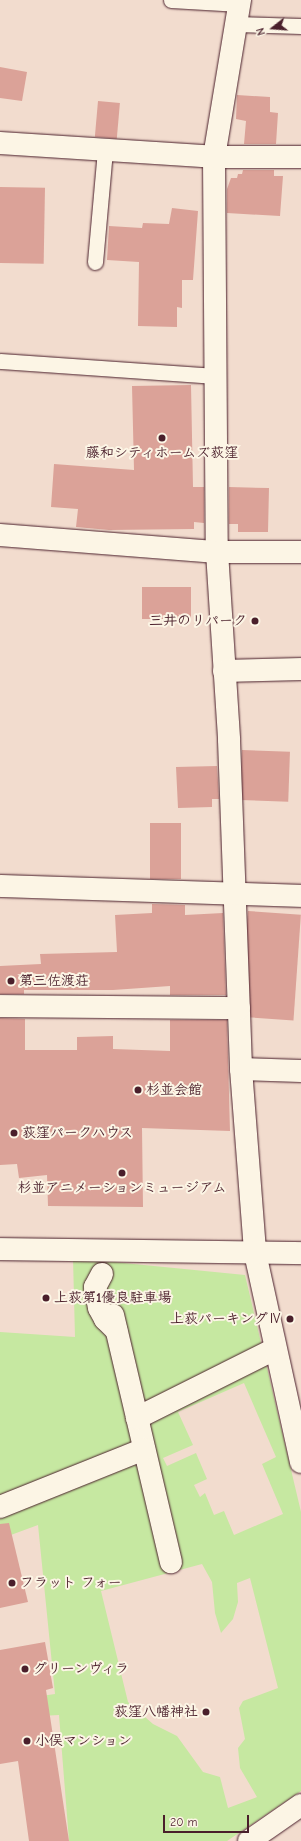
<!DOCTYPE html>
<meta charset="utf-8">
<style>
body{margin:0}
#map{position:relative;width:301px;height:1841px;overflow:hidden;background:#f2dcce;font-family:"Comic Neue","Klee One",sans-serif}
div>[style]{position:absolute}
.green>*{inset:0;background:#c6e8a1}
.building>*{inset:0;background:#dba298;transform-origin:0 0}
.roads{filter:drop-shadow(0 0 1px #4a1f2b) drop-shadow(0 0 1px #4a1f2b)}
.service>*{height:15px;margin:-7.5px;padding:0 7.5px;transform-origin:7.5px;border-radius:7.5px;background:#fcf5e5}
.pedestrian>*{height:22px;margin:-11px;padding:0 11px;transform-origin:11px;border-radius:11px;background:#fcf5e5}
.minor>*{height:22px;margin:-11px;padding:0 11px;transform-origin:11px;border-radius:11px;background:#fcf5e5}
.tertiary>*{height:22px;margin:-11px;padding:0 11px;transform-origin:11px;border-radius:11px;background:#fcf5e5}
.dots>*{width:11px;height:11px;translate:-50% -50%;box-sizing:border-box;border:2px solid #fcf5e5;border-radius:50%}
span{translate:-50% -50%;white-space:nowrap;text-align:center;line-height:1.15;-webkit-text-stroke:4px #fcf5e5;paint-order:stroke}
.poi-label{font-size:14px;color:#4a1f2b;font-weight:700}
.right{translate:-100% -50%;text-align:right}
.left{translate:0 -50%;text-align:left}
.north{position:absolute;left:253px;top:8px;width:40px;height:40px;-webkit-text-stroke:3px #fcf5e5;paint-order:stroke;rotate:253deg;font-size:11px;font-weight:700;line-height:16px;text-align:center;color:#4a1f2b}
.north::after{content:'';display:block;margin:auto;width:14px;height:18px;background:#4a1f2b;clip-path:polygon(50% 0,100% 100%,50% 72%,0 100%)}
.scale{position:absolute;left:163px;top:1815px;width:86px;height:18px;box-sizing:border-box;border:2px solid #4a1f2b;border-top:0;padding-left:5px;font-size:12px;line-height:14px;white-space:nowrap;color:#4a1f2b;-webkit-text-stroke:3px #fcf5e5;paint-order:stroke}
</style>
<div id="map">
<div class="green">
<i style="clip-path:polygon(evenodd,73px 1258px,245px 1275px,301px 1512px,301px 1791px,227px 1841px,69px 1841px,59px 1715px,0 1718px,0 1702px,55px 1694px,38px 1525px,0 1539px,0 1332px,75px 1337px,73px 1258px,244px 1383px,276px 1457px,262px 1464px,283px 1514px,234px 1535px,224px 1511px,214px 1515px,205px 1493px,200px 1497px,194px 1485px,207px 1479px,196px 1453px,167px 1466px,163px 1458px,193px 1445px,178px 1412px,244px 1383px,73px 1258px,202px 1564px,212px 1582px,215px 1613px,221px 1633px,233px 1619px,238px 1602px,237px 1583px,250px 1578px,278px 1688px,243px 1701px,239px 1708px,245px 1739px,238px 1748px,240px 1768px,257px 1797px,228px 1808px,220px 1777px,203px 1772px,177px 1736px,153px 1724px,128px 1702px,101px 1591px,202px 1564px)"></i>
</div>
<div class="building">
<i style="clip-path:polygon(0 67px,27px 72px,22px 101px,0 98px)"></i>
<i style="clip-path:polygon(237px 95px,270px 97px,270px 112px,278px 113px,276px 144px,244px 144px,246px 121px,236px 119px)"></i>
<i style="left:98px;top:101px;width:22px;height:36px;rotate:5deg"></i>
<i style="clip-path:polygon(243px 170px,274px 170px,274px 176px,283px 176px,280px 216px,227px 213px,227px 189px,231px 178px,237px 178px,238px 174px,242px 174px)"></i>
<i style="left:0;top:187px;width:45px;height:76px;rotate:1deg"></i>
<i style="clip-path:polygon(172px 208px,198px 211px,193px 280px,182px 280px,182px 308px,177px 307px,177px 327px,138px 326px,139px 262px,107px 260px,109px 226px,142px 228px,143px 223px,169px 224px)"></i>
<i style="clip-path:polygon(191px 385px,193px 487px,204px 487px,204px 523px,194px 522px,194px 529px,109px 530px,76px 527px,78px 509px,51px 507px,54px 464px,134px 470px,132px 386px)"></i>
<i style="clip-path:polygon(229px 487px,269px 488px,268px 532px,238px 532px,238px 524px,229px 524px)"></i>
<i style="left:142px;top:587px;width:49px;height:32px"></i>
<i style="left:242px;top:750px;width:48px;height:50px;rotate:2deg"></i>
<i style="clip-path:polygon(217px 766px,219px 799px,212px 799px,212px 807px,178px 808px,176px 767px)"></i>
<i style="left:150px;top:823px;width:31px;height:56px"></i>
<i style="clip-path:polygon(152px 904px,185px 905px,185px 915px,223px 913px,226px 995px,170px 995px,170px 986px,113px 990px,24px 990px,24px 994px,0 994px,0 966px,41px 964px,40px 954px,117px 952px,115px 915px,152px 913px)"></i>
<i style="left:248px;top:911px;width:53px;height:106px;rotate:4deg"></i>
<i style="clip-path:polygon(0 1018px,25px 1019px,25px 1050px,77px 1050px,77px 1037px,113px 1036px,113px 1049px,170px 1051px,170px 1020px,227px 1020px,230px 1131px,142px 1128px,143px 1207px,48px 1206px,47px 1175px,19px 1178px,17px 1164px,0 1165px)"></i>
<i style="clip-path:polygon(9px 1523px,28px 1602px,0 1608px,0 1524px)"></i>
<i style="clip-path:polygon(45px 1642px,53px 1688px,46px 1690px,69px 1841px,29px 1841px,18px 1761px,0 1764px,0 1650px)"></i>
</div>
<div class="roads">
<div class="service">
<i style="left:171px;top:0;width:69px;rotate:3.3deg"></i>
<i style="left:236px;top:24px;width:65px;rotate:1.8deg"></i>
<i style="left:95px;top:262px;width:112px;rotate:-84.9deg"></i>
<i style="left:0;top:361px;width:216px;rotate:4deg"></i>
</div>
<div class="pedestrian">
<i style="left:102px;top:1274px;width:15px;rotate:118deg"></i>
<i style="left:95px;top:1287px;width:21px;rotate:79deg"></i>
<i style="left:99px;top:1308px;width:13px;rotate:61deg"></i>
<i style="left:105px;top:1319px;width:16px;rotate:45deg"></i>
<i style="left:113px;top:1315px;width:254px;rotate:76.8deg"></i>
<i style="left:137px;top:1418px;width:154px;rotate:-26.6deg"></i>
<i style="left:0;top:1507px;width:155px;rotate:-21.9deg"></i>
</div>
<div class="minor">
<i style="left:240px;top:0;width:159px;rotate:99.4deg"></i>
<i style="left:214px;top:157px;width:395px;rotate:89.6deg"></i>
<i style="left:217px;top:552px;width:188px;rotate:86.3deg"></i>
<i style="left:229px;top:740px;width:329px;rotate:87.9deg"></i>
<i style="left:241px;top:1069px;width:185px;rotate:85.6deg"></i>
<i style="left:255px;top:1253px;width:214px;rotate:77.6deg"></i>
<i style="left:0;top:143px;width:214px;rotate:3.7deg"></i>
<i style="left:214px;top:157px;width:87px"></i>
<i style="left:224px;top:671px;width:77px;rotate:-1.5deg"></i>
<i style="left:0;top:886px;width:301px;rotate:1.9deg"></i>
<i style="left:0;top:1006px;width:239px;rotate:0.5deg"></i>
<i style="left:241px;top:1069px;width:60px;rotate:1.9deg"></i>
<i style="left:249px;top:1841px;width:63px;rotate:-34.7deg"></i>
</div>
<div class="tertiary">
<i style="left:0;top:535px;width:218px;rotate:4.5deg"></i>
<i style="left:217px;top:552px;width:84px"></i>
<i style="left:0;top:1249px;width:301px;rotate:0.8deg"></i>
</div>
</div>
<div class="dots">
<i style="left:162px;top:438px;background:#4a1f2b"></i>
<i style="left:255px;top:621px;background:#4a1f2b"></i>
<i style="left:11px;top:981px;background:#4a1f2b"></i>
<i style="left:138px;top:1090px;background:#4a1f2b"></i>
<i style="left:14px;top:1133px;background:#4a1f2b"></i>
<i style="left:122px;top:1173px;background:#4a1f2b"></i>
<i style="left:46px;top:1298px;background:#4a1f2b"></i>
<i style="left:290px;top:1319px;background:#4a1f2b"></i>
<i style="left:12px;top:1583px;background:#4a1f2b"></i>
<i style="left:25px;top:1669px;background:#4a1f2b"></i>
<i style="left:206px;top:1712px;background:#4a1f2b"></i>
<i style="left:27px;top:1741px;background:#4a1f2b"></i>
</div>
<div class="poi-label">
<span style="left:162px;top:453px">藤和シティホームズ荻窪</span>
<span class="right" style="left:247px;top:621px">三井のリパーク</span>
<span class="left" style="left:19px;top:981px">第三佐渡荘</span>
<span class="left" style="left:146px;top:1090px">杉並会館</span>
<span class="left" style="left:22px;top:1133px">荻窪パークハウス</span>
<span style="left:122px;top:1188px">杉並アニメーションミュージアム</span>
<span class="left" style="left:54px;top:1298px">上荻第1優良駐車場</span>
<span class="right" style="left:282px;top:1319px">上荻パーキングⅣ</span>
<span class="left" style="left:20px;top:1583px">フラット フォー</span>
<span class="left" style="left:33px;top:1669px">グリーンヴィラ</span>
<span class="right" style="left:198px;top:1712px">荻窪八幡神社</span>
<span class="left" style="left:35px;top:1741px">小俣マンション</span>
</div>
<div class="north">N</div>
<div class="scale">20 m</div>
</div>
